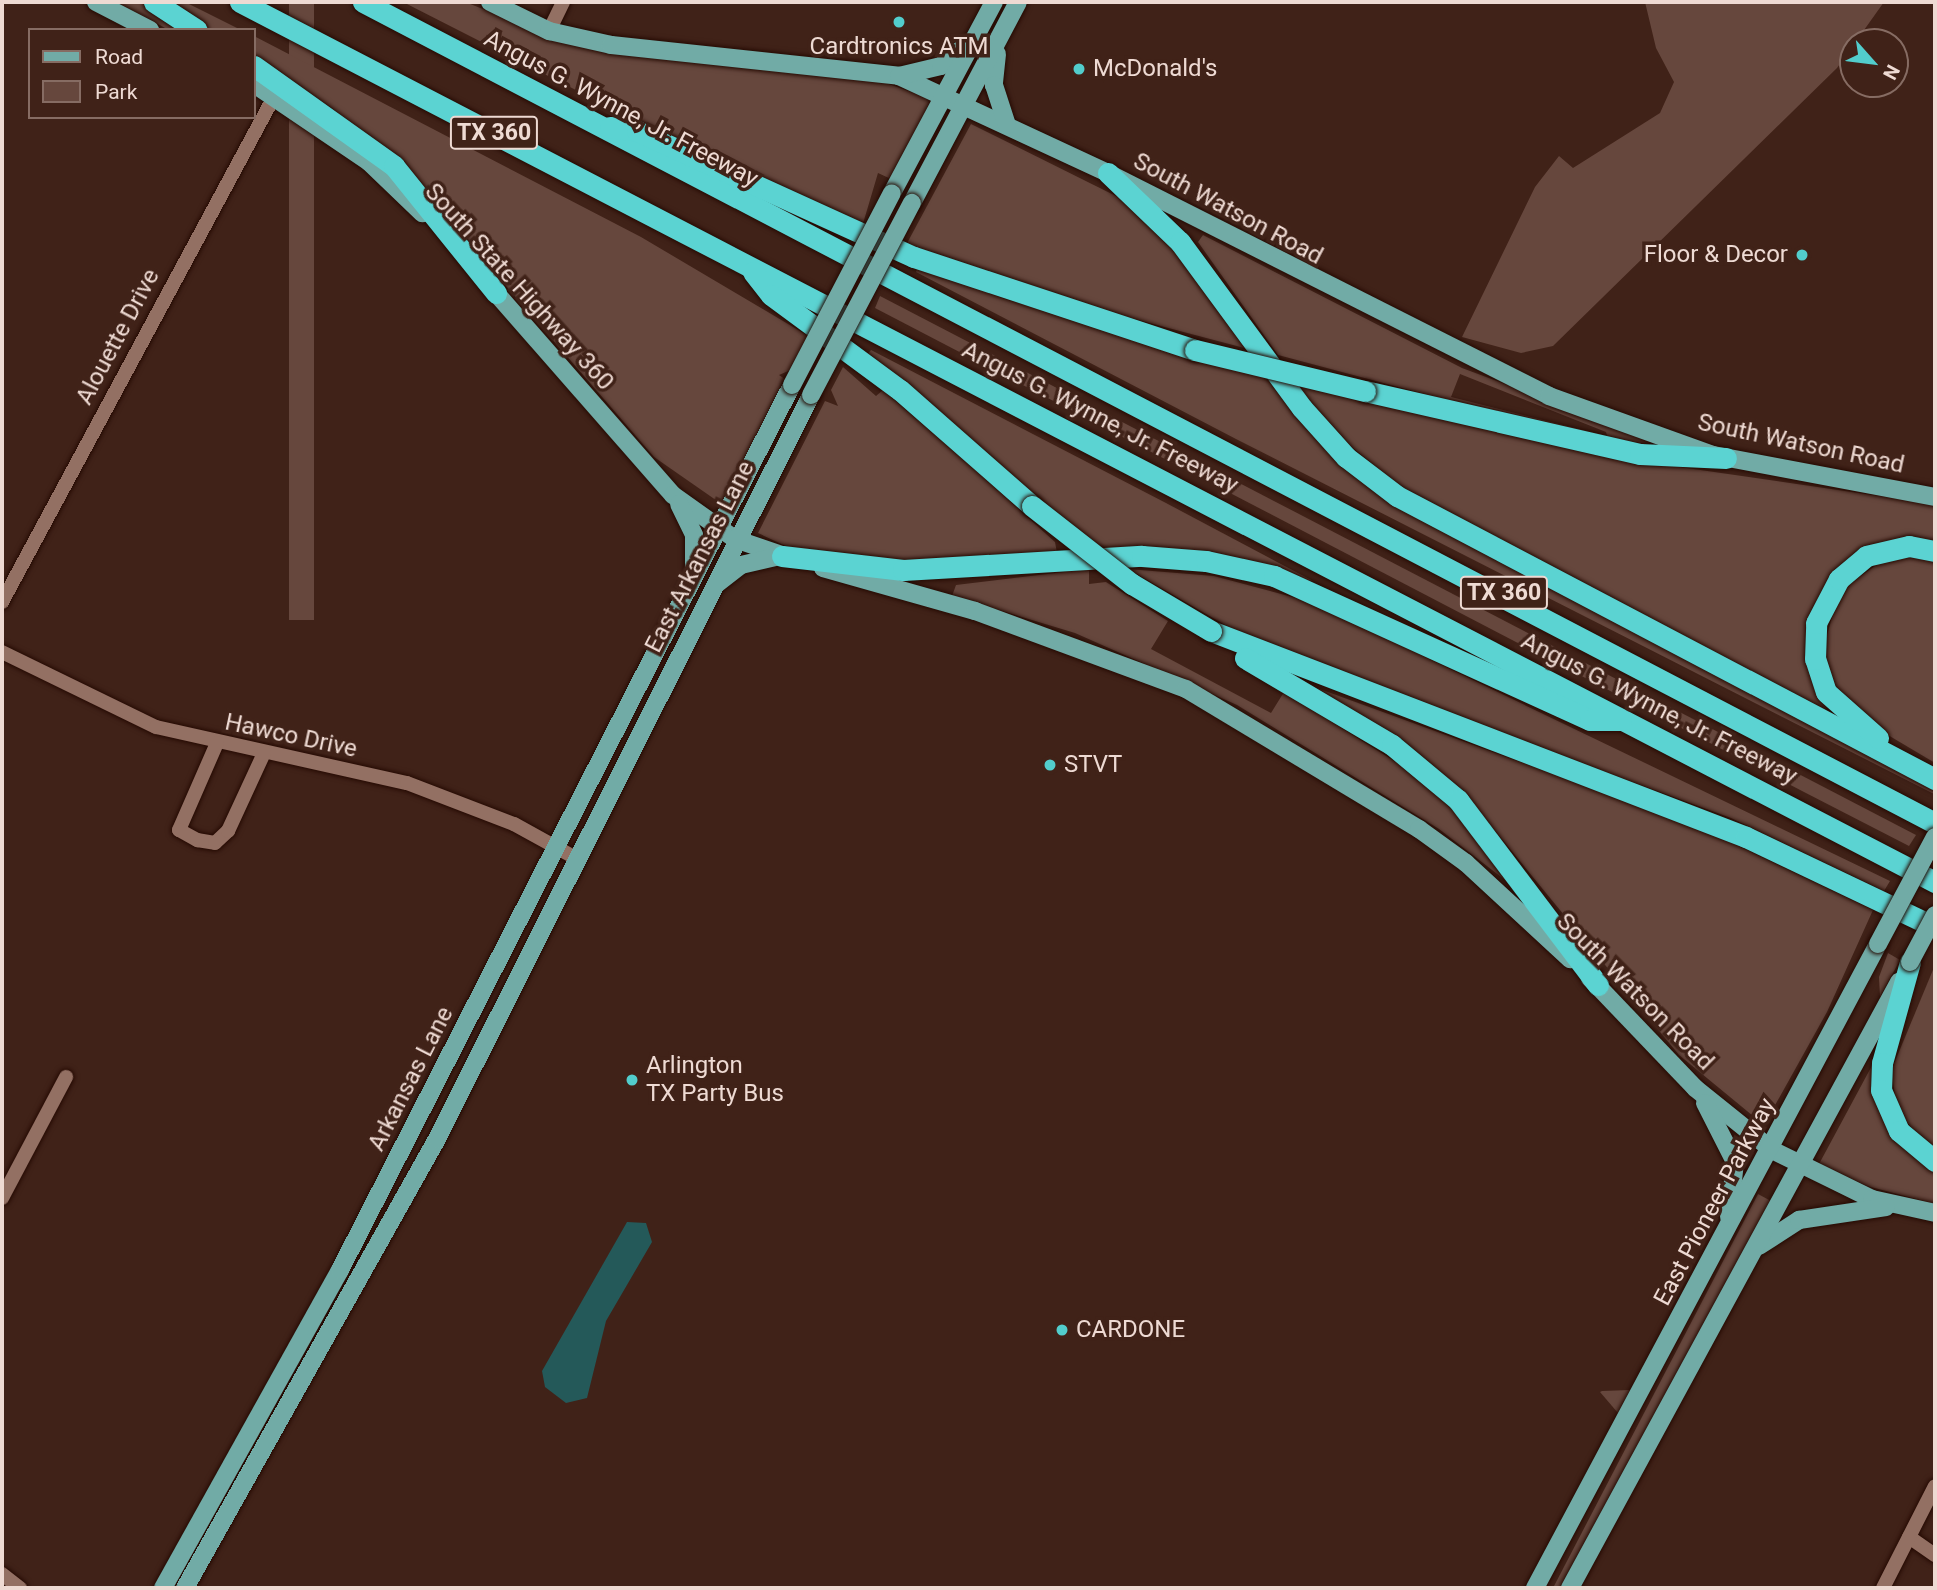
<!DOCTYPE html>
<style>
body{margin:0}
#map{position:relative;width:1937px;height:1590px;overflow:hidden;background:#402218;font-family:Roboto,sans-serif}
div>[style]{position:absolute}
.green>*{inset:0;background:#66473d;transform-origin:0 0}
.water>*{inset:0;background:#245959}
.roads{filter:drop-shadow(0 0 2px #250a03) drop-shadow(0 0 2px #250a03)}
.minor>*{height:14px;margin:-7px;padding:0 7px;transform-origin:7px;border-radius:7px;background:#937063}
.major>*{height:18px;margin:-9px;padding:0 9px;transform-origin:9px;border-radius:9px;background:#71aba6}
.highway>*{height:21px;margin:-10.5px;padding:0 10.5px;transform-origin:10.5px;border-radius:10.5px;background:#5bd3d2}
.bridges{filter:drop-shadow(0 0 2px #250a03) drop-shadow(0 0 2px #250a03)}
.major-bridge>*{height:18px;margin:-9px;padding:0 9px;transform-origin:9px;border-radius:9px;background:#71aba6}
.highway-bridge>*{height:21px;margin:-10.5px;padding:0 10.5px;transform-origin:10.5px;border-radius:10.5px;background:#5bd3d2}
.dots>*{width:19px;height:19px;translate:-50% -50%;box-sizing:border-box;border:4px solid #402218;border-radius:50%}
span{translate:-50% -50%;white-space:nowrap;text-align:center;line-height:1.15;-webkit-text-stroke:7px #402218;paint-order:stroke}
.shield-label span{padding:2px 5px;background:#402218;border:2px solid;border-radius:5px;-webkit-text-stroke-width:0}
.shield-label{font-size:23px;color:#eedad3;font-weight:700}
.poi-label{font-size:24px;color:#eedad3}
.left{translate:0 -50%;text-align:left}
.right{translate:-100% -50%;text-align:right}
.street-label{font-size:24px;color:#eedad3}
.frame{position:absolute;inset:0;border:4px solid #eedad3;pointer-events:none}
.legend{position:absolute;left:28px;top:28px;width:228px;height:91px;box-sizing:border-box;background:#402218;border:2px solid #866c63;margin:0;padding:9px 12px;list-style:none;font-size:21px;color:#eedad3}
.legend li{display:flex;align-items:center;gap:14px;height:35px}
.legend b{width:35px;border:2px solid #866c63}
.north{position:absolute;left:1839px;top:28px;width:70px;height:70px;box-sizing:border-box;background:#402218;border:2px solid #866c63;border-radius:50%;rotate:118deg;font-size:19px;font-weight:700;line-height:28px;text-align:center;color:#eedad3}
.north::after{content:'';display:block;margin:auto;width:24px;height:32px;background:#52cdcc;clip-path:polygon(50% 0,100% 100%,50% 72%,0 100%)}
</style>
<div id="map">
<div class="green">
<i style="clip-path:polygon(116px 2px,146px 2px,192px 30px,169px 30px)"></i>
<i style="clip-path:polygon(163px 2px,185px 2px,241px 30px,207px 30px)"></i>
<i style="left:289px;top:2px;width:25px;height:618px"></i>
<i style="clip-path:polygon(403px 2px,465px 2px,566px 41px,886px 83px,934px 100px,893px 180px,878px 173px,862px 227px,739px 173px)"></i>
<i style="clip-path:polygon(1645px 2px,1884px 2px,1837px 68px,1553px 346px,1521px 353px,1462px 337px,1535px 187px,1559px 156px,1573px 168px,1660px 113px,1674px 82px,1656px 48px)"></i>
<i style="clip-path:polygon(254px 36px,641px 237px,810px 337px,793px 369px,779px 375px,789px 382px,723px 505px,654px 457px,435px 204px,332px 108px,254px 59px)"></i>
<i style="clip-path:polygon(971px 124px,1128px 202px,1158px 226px,1248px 349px,1119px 315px,905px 247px)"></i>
<i style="clip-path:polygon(evenodd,1203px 235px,1462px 368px,1680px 449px,1567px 432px,1278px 355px,1198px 242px,1203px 235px,1460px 374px,1606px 432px,1607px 436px,1451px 397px,1460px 374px)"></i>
<i style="clip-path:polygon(918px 266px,1005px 299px,1271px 376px,1366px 481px,1935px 787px,1934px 794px,1236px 439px,916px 272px)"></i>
<i style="clip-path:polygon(880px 296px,1916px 835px,1909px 846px,1804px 792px,875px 308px)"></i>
<i style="clip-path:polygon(871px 350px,1166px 503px,1313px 581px,1100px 550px,866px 356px)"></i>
<i style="clip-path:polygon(843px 367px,876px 396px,883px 390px,982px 476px,1055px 542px,1057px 553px,939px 566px,792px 549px,758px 533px,825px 401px,838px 406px,831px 390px)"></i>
<i style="clip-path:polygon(1292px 381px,1652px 463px,1914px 501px,1935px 506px,1935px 542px,1897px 542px,1819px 601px,1827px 714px,1411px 495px,1343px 440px)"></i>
<i style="clip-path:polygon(1935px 556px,1935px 763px,1861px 719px,1830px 681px,1822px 654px,1839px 591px,1888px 557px)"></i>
<i style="clip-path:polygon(1089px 569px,1089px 584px,1106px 582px,1168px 621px,1151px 649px,1271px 713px,1284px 692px,1407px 769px,1462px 818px,1514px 887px,1439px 829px,1237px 705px,1075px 633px,952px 596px,956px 585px)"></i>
<i style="clip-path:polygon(1128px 569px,1214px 576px,1311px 602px,1890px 881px,1884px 891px,1731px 818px,1265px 648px)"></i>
<i style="clip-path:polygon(1317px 688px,1699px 827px,1873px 910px,1827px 1012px,1764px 1125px,1679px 1055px,1459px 787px,1406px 745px)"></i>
<i style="clip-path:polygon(1888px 953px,1900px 960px,1880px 997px,1879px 977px)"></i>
<i style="clip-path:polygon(1935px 965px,1935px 1153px,1898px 1113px,1891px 1071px)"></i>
<i style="clip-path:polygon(1875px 1060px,1877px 1086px,1935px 1169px,1935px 1204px,1867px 1186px,1819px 1164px)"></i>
<i style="clip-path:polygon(1758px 1194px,1771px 1201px,1563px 1588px,1553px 1588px)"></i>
<i style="clip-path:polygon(1630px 1390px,1618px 1413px,1600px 1392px,1602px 1391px)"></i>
</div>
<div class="water">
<i style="clip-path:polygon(627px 1222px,646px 1223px,652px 1242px,606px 1321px,587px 1398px,566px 1403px,545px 1387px,542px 1371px)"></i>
</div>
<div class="roads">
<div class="minor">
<i style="left:549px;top:31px;width:32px;rotate:-64deg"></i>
<i style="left:2px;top:602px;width:576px;rotate:-61.7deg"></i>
<i style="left:2px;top:652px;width:171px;rotate:26deg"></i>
<i style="left:156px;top:727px;width:257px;rotate:12.6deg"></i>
<i style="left:407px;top:783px;width:115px;rotate:21deg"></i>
<i style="left:514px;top:824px;width:68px;rotate:28.8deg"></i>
<i style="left:217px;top:743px;width:95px;rotate:113.6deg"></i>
<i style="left:179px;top:830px;width:21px;rotate:29deg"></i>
<i style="left:197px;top:840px;width:18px;rotate:9deg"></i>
<i style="left:215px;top:843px;width:18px;rotate:-43deg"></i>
<i style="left:228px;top:831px;width:86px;rotate:-65.2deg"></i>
<i style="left:2px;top:1198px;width:137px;rotate:-62.1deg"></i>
<i style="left:1909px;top:1537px;width:32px;rotate:35deg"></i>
<i style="left:2px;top:1574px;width:23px;rotate:38deg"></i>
<i style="left:1883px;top:1588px;width:114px;rotate:-63deg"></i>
</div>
<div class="major">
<i style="left:96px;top:2px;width:61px;rotate:27.4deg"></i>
<i style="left:490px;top:2px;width:66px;rotate:26.2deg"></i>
<i style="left:549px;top:31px;width:64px;rotate:12.7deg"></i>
<i style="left:611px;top:45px;width:290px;rotate:6.1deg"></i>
<i style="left:899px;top:76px;width:230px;rotate:24.9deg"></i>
<i style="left:1108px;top:173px;width:494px;rotate:26.8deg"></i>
<i style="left:1549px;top:396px;width:174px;rotate:19.8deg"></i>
<i style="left:1713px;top:455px;width:226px;rotate:10.7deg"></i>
<i style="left:997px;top:54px;width:31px;rotate:96deg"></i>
<i style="left:994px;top:85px;width:42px;rotate:72deg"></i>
<i style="left:899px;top:76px;width:43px;rotate:-13.4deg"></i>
<i style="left:941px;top:66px;width:31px;rotate:-40deg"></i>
<i style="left:254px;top:84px;width:139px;rotate:34.1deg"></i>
<i style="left:369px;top:162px;width:74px;rotate:43.9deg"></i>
<i style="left:892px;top:193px;width:217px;rotate:-61.9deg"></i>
<i style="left:912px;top:203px;width:227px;rotate:-62.2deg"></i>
<i style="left:489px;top:285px;width:279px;rotate:48.8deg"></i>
<i style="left:673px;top:495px;width:76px;rotate:35.4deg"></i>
<i style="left:735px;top:539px;width:61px;rotate:19deg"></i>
<i style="left:679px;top:504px;width:34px;rotate:64deg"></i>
<i style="left:694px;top:535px;width:35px;rotate:90deg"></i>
<i style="left:823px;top:568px;width:158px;rotate:15.8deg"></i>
<i style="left:975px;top:611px;width:225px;rotate:20.3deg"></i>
<i style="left:1186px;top:689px;width:272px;rotate:31deg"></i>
<i style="left:1419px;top:829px;width:58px;rotate:35.9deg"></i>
<i style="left:1466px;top:863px;width:142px;rotate:42.7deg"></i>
<i style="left:718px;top:583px;width:29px;rotate:-38deg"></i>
<i style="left:741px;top:565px;width:40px;rotate:-13deg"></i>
<i style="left:1590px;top:978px;width:152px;rotate:46.3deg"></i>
<i style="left:1695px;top:1088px;width:99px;rotate:38.8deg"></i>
<i style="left:1772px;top:1150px;width:111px;rotate:26.1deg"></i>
<i style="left:1872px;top:1199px;width:65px;rotate:12.5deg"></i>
<i style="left:1705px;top:1103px;width:66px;rotate:63deg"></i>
<i style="left:1735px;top:1162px;width:55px;rotate:96.2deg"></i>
<i style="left:1759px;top:1246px;width:48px;rotate:-33deg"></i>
<i style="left:1799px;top:1220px;width:88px;rotate:-8.5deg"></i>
<i style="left:163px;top:1588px;width:364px;rotate:-60.9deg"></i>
<i style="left:340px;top:1270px;width:994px;rotate:-62.95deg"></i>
<i style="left:185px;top:1588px;width:515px;rotate:-60.7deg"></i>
<i style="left:437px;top:1139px;width:833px;rotate:-63.31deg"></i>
<i style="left:1535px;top:1588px;width:730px;rotate:-61.96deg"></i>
<i style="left:1570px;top:1588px;width:690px;rotate:-61.5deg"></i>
</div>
<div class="highway">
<i style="left:154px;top:2px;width:51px;rotate:33.1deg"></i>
<i style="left:240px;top:2px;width:1910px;rotate:27.44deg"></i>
<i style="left:363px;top:2px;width:1773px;rotate:27.58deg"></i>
<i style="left:254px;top:66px;width:172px;rotate:35.5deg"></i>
<i style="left:394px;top:166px;width:163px;rotate:51.2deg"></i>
<i style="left:610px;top:127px;width:27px;rotate:8deg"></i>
<i style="left:637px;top:131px;width:304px;rotate:24.5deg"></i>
<i style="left:914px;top:257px;width:296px;rotate:18.3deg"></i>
<i style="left:1108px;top:173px;width:100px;rotate:43.8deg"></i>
<i style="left:1180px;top:242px;width:206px;rotate:53.7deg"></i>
<i style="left:1302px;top:408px;width:66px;rotate:48.1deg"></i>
<i style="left:1346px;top:457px;width:64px;rotate:37.4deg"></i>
<i style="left:1397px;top:496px;width:608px;rotate:27.75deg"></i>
<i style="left:753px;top:272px;width:29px;rotate:52deg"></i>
<i style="left:771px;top:295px;width:160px;rotate:36.4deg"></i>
<i style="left:900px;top:390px;width:176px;rotate:41.3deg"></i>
<i style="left:1365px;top:391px;width:282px;rotate:12.9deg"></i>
<i style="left:1640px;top:454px;width:86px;rotate:2.7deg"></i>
<i style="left:782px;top:556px;width:122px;rotate:6.6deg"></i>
<i style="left:903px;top:570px;width:239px;rotate:-3.4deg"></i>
<i style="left:1142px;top:556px;width:64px;rotate:4.5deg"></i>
<i style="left:1206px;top:561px;width:70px;rotate:12.4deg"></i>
<i style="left:1274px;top:576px;width:347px;rotate:24.5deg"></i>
<i style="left:1590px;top:720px;width:31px"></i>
<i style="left:1211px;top:631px;width:573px;rotate:21.06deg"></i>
<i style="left:1746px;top:837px;width:209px;rotate:25.5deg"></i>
<i style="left:1245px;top:658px;width:171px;rotate:30.6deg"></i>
<i style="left:1392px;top:745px;width:86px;rotate:39.8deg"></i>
<i style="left:1458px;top:800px;width:232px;rotate:52.9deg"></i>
<i style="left:1878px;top:738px;width:69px;rotate:-138.5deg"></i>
<i style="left:1826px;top:692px;width:35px;rotate:-108deg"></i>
<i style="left:1815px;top:659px;width:36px;rotate:-88deg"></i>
<i style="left:1816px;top:623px;width:50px;rotate:-62.4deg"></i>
<i style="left:1839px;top:579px;width:35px;rotate:-40deg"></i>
<i style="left:1866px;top:556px;width:44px;rotate:-13.1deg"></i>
<i style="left:1909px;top:546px;width:26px;rotate:11deg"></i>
<i style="left:1910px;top:962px;width:105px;rotate:105.5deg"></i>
<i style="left:1882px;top:1063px;width:27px;rotate:92deg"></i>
<i style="left:1881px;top:1090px;width:45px;rotate:66.3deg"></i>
<i style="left:1899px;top:1131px;width:47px;rotate:39.8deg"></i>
</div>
</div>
<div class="bridges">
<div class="major-bridge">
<i style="left:792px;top:385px;width:216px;rotate:-62.5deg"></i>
<i style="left:811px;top:395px;width:217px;rotate:-62.3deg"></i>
<i style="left:1878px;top:944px;width:121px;rotate:-62deg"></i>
<i style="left:1910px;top:962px;width:53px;rotate:-62deg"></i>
</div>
<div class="highway-bridge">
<i style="left:1195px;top:350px;width:175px;rotate:13.6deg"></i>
<i style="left:1032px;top:506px;width:127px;rotate:38deg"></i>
<i style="left:1132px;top:584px;width:92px;rotate:30.7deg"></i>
</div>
</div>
<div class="dots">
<i style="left:899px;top:22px;background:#52cdcc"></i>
<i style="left:1079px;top:69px;background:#52cdcc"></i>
<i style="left:1802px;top:255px;background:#52cdcc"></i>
<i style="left:1050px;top:765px;background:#52cdcc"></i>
<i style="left:632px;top:1080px;background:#52cdcc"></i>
<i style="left:1062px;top:1330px;background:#52cdcc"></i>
</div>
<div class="shield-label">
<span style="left:494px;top:133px">TX 360</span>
<span style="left:1504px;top:593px">TX 360</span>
</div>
<div class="poi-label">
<span style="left:899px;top:47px">Cardtronics ATM</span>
<span class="left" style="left:1093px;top:69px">McDonald's</span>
<span class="right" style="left:1788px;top:255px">Floor &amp; Decor</span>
<span class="left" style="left:1064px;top:765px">STVT</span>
<span class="left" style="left:646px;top:1080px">Arlington<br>TX Party Bus</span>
<span class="left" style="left:1076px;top:1330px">CARDONE</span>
</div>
<div class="street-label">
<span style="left:621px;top:109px;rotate:28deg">Angus G. Wynne, Jr. Freeway</span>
<span style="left:1228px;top:209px;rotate:28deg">South Watson Road</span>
<span style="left:519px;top:287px;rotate:48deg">South State Highway 360</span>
<span style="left:118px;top:337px;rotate:-62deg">Alouette Drive</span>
<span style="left:1100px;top:418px;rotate:27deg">Angus G. Wynne, Jr. Freeway</span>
<span style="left:1801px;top:444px;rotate:12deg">South Watson Road</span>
<span style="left:700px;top:557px;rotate:-63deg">East Arkansas Lane</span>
<span style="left:1659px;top:709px;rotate:27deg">Angus G. Wynne, Jr. Freeway</span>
<span style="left:291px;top:736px;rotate:12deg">Hawco Drive</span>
<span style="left:1635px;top:992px;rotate:45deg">South Watson Road</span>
<span style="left:411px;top:1079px;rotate:-63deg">Arkansas Lane</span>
<span style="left:1715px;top:1202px;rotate:-62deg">East Pioneer Parkway</span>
</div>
<div class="frame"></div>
<ul class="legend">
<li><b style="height:9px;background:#71aba6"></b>Road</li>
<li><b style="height:19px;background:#66473d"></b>Park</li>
</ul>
<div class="north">N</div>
</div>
